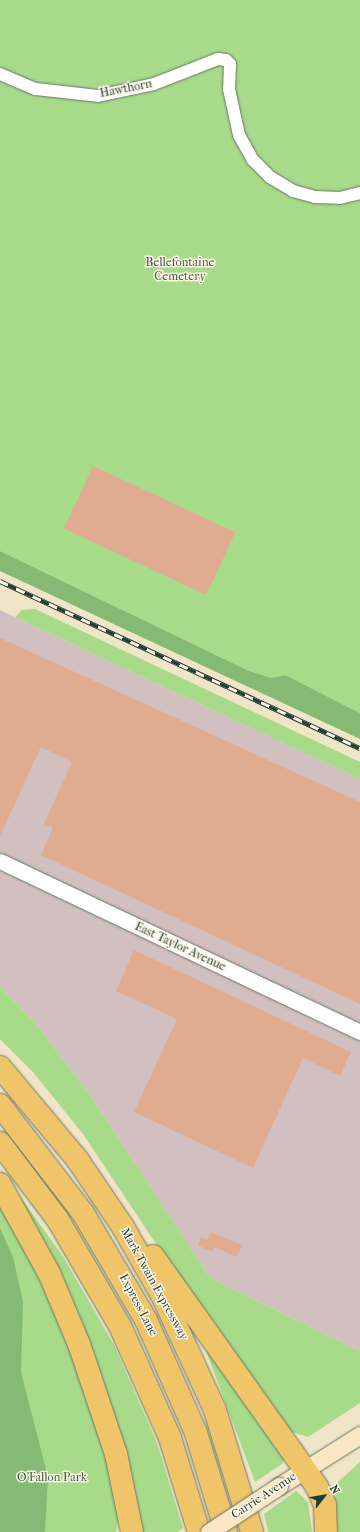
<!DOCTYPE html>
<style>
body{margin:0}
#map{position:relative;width:360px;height:1532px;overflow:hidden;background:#f0e5c7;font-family:"IM FELL French Canon",serif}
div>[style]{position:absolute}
.industrial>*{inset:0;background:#d2bfc0}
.green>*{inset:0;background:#a7da89}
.forest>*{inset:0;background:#85ba75}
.building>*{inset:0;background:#e0ac90;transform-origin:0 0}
.roads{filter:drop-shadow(0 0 1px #687867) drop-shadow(0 0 1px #687867)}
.minor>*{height:12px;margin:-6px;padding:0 6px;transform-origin:6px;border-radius:6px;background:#fff}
.tertiary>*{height:15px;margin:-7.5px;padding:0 7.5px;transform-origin:7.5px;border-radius:7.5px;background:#fff}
.secondary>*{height:17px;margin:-8.5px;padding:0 8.5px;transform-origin:8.5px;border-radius:8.5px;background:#f9e7c3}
.motorway>*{height:22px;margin:-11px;padding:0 11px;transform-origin:11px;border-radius:11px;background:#f0c469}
.rail>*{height:4.5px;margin-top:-2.25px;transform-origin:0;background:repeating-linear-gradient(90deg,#fcf5e5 0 9px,#1f3d34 0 18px);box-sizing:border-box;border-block:1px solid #1f3d34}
.bridges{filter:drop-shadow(0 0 1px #687867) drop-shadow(0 0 1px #687867)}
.secondary-bridge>*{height:17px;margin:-8.5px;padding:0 8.5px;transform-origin:8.5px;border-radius:8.5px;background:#f9e7c3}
span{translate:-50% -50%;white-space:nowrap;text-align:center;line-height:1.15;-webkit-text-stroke:3px #fcf5e5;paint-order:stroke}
.street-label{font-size:12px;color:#1f3d34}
.park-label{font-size:12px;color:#3a5c45}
.north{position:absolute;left:304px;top:1476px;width:40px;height:40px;-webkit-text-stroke:3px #fcf5e5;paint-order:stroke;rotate:59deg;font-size:11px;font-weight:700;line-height:16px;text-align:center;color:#1f3d34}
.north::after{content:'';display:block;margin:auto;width:14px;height:18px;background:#1f3d34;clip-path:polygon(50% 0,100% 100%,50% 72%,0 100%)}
</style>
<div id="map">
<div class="industrial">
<i style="clip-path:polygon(0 610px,360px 779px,360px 1351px,210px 1278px,89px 1094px,36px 1024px,0 987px)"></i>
</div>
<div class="green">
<i style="clip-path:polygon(0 0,360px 0,360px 713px,285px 675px,271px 678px,247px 670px,0 551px)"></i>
<i style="clip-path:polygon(35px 609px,360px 762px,360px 779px,15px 617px,22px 610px)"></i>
<i style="clip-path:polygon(0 987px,36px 1024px,89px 1094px,210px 1278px,360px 1351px,360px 1403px,308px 1437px,289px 1431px,166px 1259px,83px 1134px,33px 1072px,0 1039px)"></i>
<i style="clip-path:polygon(0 1168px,64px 1258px,114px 1345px,157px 1443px,183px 1528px,178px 1532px,139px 1532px,119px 1453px)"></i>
<i style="clip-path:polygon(0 1194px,31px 1248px,104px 1435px,119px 1516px,116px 1532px,0 1532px)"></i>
<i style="clip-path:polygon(200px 1335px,285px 1458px,282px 1464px,255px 1482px)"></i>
<i style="clip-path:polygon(360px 1462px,360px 1532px,336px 1532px,335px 1498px,338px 1482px)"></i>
<i style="clip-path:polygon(296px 1491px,308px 1502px,312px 1532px,268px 1532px,264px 1514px)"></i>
</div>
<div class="forest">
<i style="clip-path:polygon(0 551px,247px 670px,271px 678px,285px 675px,360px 713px,360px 739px,0 571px)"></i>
<i style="clip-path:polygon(0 1228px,13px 1257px,23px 1302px,21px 1372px,48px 1477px,45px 1532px,0 1532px)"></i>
</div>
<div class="building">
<i style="left:93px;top:466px;width:157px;height:69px;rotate:25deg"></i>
<i style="clip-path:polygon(0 638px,360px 802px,360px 1004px,41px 855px,53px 828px,44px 824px,72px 762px,41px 747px,0 836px)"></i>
<i style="clip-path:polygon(134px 950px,351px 1052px,340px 1076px,303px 1058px,253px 1168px,134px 1112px,177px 1019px,116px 991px)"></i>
<i style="clip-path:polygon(211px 1232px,242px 1245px,236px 1257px,215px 1247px,212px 1252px,197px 1245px,201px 1237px,207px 1240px)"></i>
</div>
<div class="roads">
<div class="minor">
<i style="left:0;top:74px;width:39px;rotate:23deg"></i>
<i style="left:36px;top:89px;width:62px;rotate:6.4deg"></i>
<i style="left:98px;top:96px;width:57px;rotate:-12.1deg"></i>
<i style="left:154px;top:84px;width:69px;rotate:-21.3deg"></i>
<i style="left:218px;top:59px;width:8px;rotate:7deg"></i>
<i style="left:226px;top:60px;width:6px;rotate:45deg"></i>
<i style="left:230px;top:64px;width:25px;rotate:92deg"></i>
<i style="left:229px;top:89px;width:47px;rotate:77.7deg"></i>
<i style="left:239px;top:135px;width:29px;rotate:61deg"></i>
<i style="left:253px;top:160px;width:24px;rotate:45deg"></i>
<i style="left:270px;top:177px;width:27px;rotate:31deg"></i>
<i style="left:293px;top:191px;width:23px;rotate:15deg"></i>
<i style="left:315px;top:197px;width:25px;rotate:2deg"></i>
<i style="left:340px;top:198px;width:21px;rotate:-14deg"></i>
</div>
<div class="tertiary">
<i style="left:0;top:861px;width:399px;rotate:25.4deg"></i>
</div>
<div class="secondary">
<i style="left:279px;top:1486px;width:96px;rotate:-32.2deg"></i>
</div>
<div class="motorway">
<i style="left:0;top:1067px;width:120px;rotate:50.1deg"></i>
<i style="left:77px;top:1159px;width:82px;rotate:55.9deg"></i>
<i style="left:123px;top:1227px;width:81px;rotate:60.3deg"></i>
<i style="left:163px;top:1297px;width:124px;rotate:65.3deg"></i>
<i style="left:215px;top:1410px;width:127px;rotate:73.1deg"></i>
<i style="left:0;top:1105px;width:136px;rotate:52.5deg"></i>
<i style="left:83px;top:1213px;width:124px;rotate:59.5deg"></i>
<i style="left:146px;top:1320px;width:124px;rotate:66.1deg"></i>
<i style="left:196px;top:1433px;width:103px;rotate:73.1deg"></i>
<i style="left:0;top:1143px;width:96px;rotate:53deg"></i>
<i style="left:58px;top:1220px;width:123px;rotate:59.7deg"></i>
<i style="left:120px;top:1326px;width:123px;rotate:65.9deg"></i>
<i style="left:170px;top:1438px;width:98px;rotate:72.9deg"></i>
<i style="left:0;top:1184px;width:102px;rotate:61.2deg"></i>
<i style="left:49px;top:1273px;width:77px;rotate:67.1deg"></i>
<i style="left:79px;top:1344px;width:116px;rotate:71.4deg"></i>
<i style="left:116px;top:1454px;width:80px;rotate:78.4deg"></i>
<i style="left:153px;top:1256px;width:283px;rotate:54.6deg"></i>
<i style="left:317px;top:1487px;width:20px;rotate:66deg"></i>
<i style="left:325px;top:1505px;width:27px;rotate:88deg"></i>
</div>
</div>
<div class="rail">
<i style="left:0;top:581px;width:397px;rotate:24.9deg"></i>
</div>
<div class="bridges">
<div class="secondary-bridge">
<i style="left:209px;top:1532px;width:84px;rotate:-33.3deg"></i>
</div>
</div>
<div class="street-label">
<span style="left:126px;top:89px;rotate:-11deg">Hawthorn</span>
<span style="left:180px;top:947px;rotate:25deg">East Taylor Avenue</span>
<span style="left:154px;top:1284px;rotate:61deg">Mark Twain Expressway</span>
<span style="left:138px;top:1305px;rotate:62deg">Express Lane</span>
<span style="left:264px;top:1496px;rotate:-33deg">Carrie Avenue</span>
</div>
<div class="park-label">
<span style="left:180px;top:270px">Bellefontaine<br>Cemetery</span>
<span style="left:52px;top:1478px">O'Fallon Park</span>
</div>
<div class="north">N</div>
</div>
